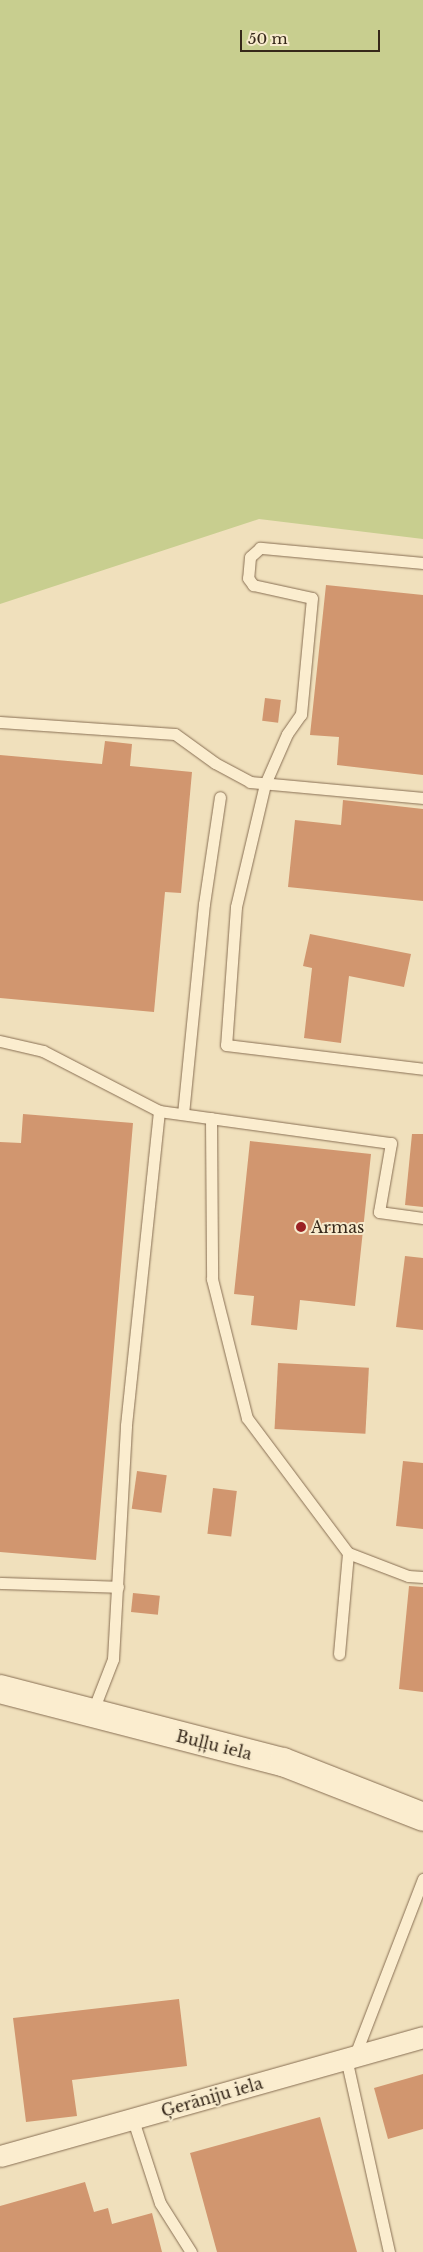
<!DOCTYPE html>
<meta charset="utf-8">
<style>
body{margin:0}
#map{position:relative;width:423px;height:2252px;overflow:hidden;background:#f0e0bc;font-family:"Libre Baskerville",serif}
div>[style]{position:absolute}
.green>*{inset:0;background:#c8ce8f}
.building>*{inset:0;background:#d1966f;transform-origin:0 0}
.roads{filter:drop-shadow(0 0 1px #886f54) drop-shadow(0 0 1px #886f54)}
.lane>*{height:11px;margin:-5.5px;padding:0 5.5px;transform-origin:5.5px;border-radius:5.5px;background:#fbedcf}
.street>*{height:21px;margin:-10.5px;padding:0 10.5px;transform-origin:10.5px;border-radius:10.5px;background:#fbedcf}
.secondary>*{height:28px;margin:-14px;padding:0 14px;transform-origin:14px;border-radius:14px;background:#fbedcf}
.dots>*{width:14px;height:14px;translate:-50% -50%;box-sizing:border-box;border:2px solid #f7eacc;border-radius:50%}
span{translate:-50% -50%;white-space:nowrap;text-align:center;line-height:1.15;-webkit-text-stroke:4px #f7eacc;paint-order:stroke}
.poi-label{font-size:16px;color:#36281a}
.left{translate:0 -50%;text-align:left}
.street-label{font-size:16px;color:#36281a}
.scale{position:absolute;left:240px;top:30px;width:140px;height:22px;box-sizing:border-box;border:2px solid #36281a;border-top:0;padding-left:6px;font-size:15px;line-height:18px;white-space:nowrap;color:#36281a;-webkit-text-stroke:4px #f7eacc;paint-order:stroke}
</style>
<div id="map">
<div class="green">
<i style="clip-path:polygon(0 0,423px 0,423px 539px,259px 519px,0 604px)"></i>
</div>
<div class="building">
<i style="clip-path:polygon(326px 585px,423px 595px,423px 775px,337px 765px,339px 737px,310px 735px)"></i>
<i style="left:265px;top:698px;width:16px;height:23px;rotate:7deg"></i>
<i style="clip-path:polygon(105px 741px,132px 744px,130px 766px,192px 772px,181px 893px,165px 892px,154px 1012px,0 998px,0 755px,102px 764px)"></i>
<i style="clip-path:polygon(343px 800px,423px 809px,423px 901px,288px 887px,295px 820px,341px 825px)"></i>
<i style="clip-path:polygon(310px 934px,411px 954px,404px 987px,349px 976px,341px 1043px,304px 1038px,312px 968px,303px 966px)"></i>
<i style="clip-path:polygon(23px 1114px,133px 1123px,96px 1560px,0 1552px,0 1142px,21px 1143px)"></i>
<i style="clip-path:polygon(412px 1134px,423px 1134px,423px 1207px,405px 1205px)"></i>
<i style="clip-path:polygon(250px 1141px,371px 1154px,355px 1306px,300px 1300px,297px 1330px,251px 1325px,254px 1296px,234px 1294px)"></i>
<i style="clip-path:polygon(405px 1256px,423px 1258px,423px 1330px,396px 1327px)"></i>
<i style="left:278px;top:1363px;width:91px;height:66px;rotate:3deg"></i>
<i style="clip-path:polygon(403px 1461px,423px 1463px,423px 1529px,396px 1526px)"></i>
<i style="left:137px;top:1471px;width:30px;height:38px;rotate:8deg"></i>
<i style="left:213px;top:1488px;width:24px;height:46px;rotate:7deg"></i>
<i style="clip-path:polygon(409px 1586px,423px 1587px,423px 1692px,399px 1689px)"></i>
<i style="left:133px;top:1593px;width:27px;height:19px;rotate:6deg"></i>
<i style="clip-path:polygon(179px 1999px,187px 2066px,72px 2080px,77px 2116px,26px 2122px,13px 2018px)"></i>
<i style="clip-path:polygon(423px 2074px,423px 2129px,388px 2139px,374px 2088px)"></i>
<i style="clip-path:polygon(320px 2117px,357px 2252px,217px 2252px,190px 2153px)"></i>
<i style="clip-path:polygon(85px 2182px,94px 2212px,108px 2208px,112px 2224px,152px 2213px,162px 2252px,0 2252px,0 2206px)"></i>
</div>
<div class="roads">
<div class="lane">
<i style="left:423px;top:563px;width:164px;rotate:-174.7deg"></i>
<i style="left:260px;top:548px;width:13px;rotate:138deg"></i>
<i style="left:250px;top:557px;width:21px;rotate:95deg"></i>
<i style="left:248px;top:578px;width:9px;rotate:54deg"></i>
<i style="left:253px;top:585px;width:60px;rotate:12.4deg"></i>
<i style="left:312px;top:598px;width:117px;rotate:95.4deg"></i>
<i style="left:301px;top:714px;width:24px;rotate:125deg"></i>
<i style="left:287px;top:734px;width:55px;rotate:113.7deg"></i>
<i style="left:265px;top:784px;width:126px;rotate:103.3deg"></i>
<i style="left:236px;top:907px;width:138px;rotate:94.1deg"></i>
<i style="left:226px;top:1045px;width:198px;rotate:6.9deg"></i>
<i style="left:0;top:722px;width:175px;rotate:3.9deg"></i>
<i style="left:175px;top:734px;width:49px;rotate:35.9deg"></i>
<i style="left:215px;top:763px;width:40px;rotate:28deg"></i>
<i style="left:250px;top:782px;width:174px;rotate:5.3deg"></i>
<i style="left:0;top:1041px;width:44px;rotate:13.1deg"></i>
<i style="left:43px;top:1051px;width:131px;rotate:27.3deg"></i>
<i style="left:183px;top:1114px;width:211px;rotate:-84.3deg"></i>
<i style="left:204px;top:904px;width:108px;rotate:-81.5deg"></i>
<i style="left:211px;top:1118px;width:161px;rotate:89.6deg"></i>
<i style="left:212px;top:1279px;width:143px;rotate:75.9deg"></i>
<i style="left:247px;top:1418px;width:169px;rotate:53.2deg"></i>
<i style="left:348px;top:1553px;width:64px;rotate:21deg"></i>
<i style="left:408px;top:1576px;width:15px;rotate:4deg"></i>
<i style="left:0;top:1583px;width:118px;rotate:1.9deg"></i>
<i style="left:339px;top:1654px;width:101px;rotate:-84.9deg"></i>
<i style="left:92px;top:1713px;width:58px;rotate:-68.7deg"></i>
<i style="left:113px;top:1659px;width:234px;rotate:-86.8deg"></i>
<i style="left:126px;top:1425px;width:316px;rotate:-84deg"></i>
<i style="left:159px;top:1111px;width:234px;rotate:7.9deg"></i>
<i style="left:391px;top:1143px;width:70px;rotate:99.9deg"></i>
<i style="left:379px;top:1212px;width:44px;rotate:7.8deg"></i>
<i style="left:355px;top:2055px;width:189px;rotate:-68.9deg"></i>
<i style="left:346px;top:2058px;width:199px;rotate:77.5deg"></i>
<i style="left:133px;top:2120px;width:87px;rotate:72deg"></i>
<i style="left:160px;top:2203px;width:58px;rotate:57.7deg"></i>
</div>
<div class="street">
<i style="left:0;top:2156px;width:439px;rotate:-15.7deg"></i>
</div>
<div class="secondary">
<i style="left:0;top:1689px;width:292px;rotate:14.5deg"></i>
<i style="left:283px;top:1762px;width:150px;rotate:21.4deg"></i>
</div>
</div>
<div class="dots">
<i style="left:301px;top:1227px;background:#9b2124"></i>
</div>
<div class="poi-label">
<span class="left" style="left:311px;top:1227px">Armas</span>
</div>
<div class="street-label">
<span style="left:214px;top:1745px;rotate:14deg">Buļļu iela</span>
<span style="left:212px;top:2097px;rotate:-16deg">Ģerāniju iela</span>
</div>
<div class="scale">50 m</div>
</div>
